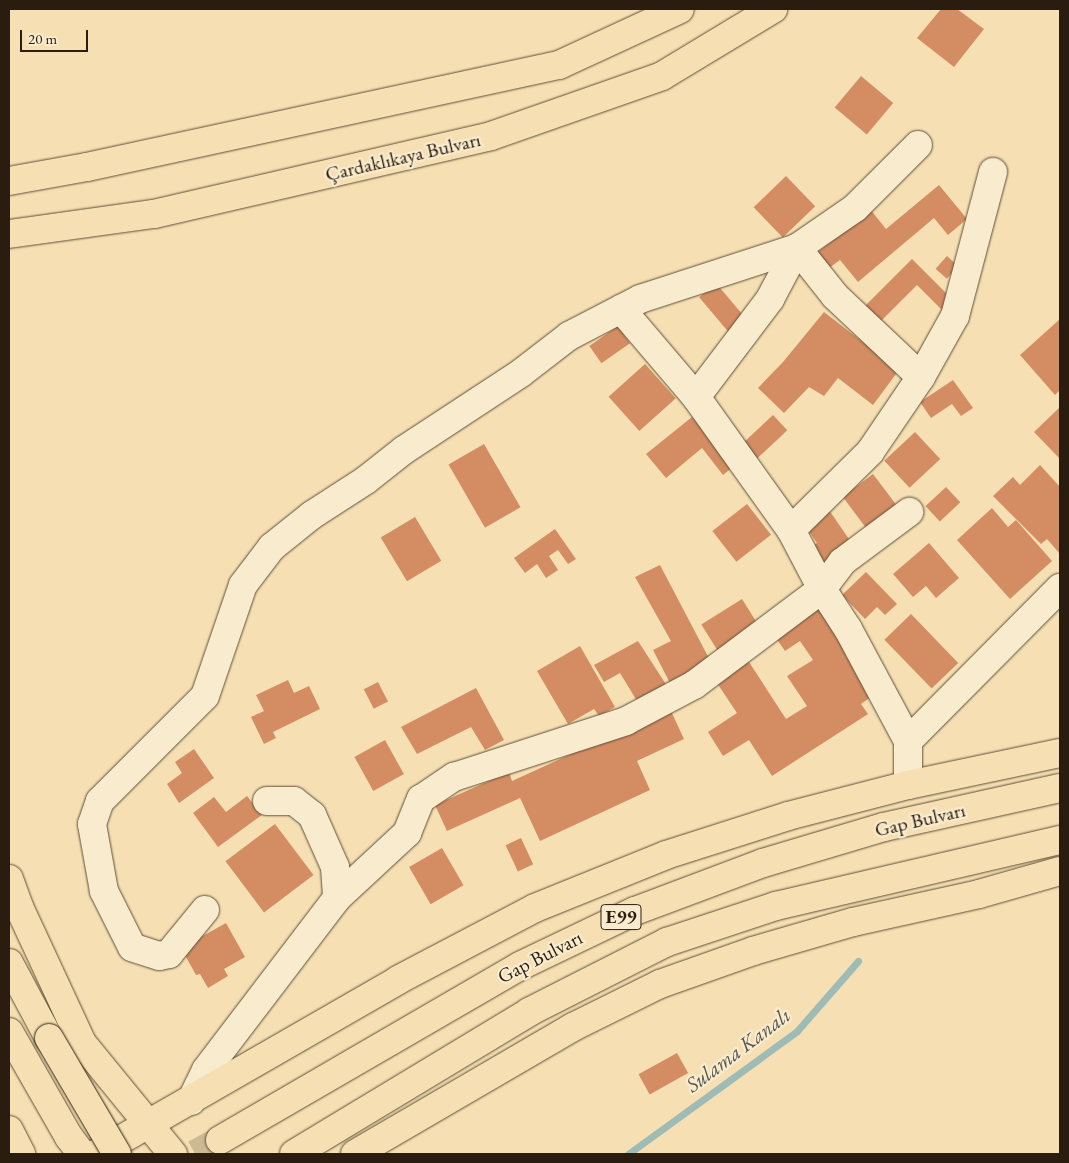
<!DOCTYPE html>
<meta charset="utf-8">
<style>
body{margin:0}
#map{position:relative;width:1069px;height:1163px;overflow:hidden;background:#f6e0b3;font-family:"EB Garamond",serif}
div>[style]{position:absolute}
.stream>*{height:7px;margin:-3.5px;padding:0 3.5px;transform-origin:3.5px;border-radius:3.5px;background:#9fbbb5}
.building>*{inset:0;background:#d48d62;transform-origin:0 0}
.highway-tunnel>*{height:28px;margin-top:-14px;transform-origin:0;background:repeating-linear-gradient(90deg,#cdb992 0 28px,transparent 0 42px)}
.roads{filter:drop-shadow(0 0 1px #5d4e38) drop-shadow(0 0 1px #5d4e38)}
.minor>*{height:28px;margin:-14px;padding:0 14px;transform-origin:14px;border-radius:14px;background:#f9ebce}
.major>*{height:28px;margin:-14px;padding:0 14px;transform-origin:14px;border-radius:14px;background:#f6e0b3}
.highway>*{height:28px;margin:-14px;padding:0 14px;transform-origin:14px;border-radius:14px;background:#f6e0b3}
.bridges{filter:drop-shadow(0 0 1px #2a1d0f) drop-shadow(0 0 1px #2a1d0f)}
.major-bridge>*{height:28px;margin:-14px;padding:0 14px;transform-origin:14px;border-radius:14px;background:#f6e0b3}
span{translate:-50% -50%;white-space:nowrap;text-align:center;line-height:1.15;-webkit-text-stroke:4.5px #f9ebce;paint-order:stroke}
.shield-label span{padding:1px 4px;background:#f9ebce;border:1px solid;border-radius:4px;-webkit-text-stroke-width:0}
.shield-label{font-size:19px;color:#2a1d0f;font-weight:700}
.street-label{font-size:20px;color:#2a1d0f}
.water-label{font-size:21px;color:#535449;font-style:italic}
.frame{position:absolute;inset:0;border:10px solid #2a1d0f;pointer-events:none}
.scale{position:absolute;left:20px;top:30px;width:68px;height:22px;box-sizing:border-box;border:2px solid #2a1d0f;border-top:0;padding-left:6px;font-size:15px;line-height:18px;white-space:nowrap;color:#2a1d0f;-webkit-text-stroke:4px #f9ebce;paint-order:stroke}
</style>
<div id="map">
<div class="stream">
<i style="left:628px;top:1154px;width:209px;rotate:-36deg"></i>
<i style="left:797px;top:1031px;width:93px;rotate:-48.9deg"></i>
</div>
<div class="building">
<i style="clip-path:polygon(941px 9px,957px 9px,984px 29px,954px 67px,917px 38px)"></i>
<i style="left:861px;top:76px;width:42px;height:41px;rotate:40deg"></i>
<i style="left:786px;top:176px;width:42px;height:45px;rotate:46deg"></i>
<i style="clip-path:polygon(939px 185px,967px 219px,948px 235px,934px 218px,858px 282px,840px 260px,829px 268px,817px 253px,870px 209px,886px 229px)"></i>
<i style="left:947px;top:256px;width:15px;height:17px;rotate:42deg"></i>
<i style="clip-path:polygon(912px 259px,953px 300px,943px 311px,917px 285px,876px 326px,860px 311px)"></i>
<i style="left:716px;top:283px;width:45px;height:22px;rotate:50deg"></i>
<i style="clip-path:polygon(824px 312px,899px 370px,873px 405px,838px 378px,824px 396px,809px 387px,784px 413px,758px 388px,783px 362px)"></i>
<i style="clip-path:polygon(1060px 319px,1060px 390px,1055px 395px,1020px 355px)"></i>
<i style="left:618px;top:326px;width:21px;height:35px;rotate:55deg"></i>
<i style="left:645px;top:364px;width:46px;height:49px;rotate:48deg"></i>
<i style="clip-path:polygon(953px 380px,973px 408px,961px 416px,952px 404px,931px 418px,920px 402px)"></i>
<i style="clip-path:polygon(1060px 407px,1060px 459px,1034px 432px)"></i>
<i style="left:773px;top:415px;width:21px;height:41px;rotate:47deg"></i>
<i style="clip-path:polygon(692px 417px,733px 467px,723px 475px,702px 448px,666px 478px,646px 454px)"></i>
<i style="left:915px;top:432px;width:37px;height:42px;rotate:47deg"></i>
<i style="left:484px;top:444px;width:73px;height:41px;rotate:60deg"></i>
<i style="clip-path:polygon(1040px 465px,1060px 487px,1060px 554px,1047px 539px,1041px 544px,993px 496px,1013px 477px,1020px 485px)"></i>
<i style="left:873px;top:474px;width:38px;height:38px;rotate:53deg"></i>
<i style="left:946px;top:487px;width:21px;height:28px;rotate:47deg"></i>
<i style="left:747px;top:504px;width:39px;height:44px;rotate:52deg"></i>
<i style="clip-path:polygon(992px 508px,1008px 527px,1016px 520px,1052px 561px,1010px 599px,957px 540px)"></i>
<i style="clip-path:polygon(829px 510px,851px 542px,819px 565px,808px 549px,817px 543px,806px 527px)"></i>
<i style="left:415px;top:517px;width:51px;height:40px;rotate:59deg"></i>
<i style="clip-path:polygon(555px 529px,576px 559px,568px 564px,558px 550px,549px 556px,558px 570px,546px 578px,537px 564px,525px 573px,514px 558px)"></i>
<i style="clip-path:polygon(929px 543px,959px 578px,936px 598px,926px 586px,913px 597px,893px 574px)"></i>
<i style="clip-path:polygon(660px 565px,713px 666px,672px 687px,653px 650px,671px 641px,635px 577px)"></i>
<i style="clip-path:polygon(866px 572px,897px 604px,885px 615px,877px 607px,865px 619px,842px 595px)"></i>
<i style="left:742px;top:599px;width:31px;height:48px;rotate:58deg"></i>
<i style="clip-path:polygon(816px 602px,875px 694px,861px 704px,868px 714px,772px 776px,749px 740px,723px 756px,708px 732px,737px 713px,717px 683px,749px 662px,786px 719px,807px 706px,787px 676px,813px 660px,800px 641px,785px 651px,771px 631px)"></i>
<i style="left:911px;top:614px;width:68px;height:37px;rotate:46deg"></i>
<i style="clip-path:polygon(638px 641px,667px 686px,637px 701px,620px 673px,604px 682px,594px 665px)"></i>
<i style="clip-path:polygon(580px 646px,615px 707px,599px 716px,594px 709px,568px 724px,537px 671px)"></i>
<i style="clip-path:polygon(288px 680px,294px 693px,309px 686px,320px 709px,273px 732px,276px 738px,264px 744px,251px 717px,264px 711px,256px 695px)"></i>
<i style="left:378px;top:682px;width:22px;height:16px;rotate:63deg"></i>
<i style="clip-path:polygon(476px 688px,504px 740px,485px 750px,471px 727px,417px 754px,401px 727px)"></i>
<i style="clip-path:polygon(670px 709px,684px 739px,637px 761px,650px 790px,540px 841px,520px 798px,447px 831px,435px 805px,509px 772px,512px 781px)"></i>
<i style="left:385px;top:740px;width:39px;height:35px;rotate:61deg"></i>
<i style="clip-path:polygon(194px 749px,214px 778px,179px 803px,167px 784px,182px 773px,175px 762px)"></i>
<i style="clip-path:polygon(247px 796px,262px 815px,218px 847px,193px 813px,214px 797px,226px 812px)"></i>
<i style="left:275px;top:824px;width:64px;height:62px;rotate:53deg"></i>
<i style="left:521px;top:838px;width:29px;height:17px;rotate:65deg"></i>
<i style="left:442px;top:848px;width:43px;height:38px;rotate:60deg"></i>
<i style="clip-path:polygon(226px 923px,245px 957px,224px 969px,228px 976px,208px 988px,200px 974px,196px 975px,181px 948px)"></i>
<i style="left:677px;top:1053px;width:23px;height:44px;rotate:61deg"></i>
</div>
<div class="highway-tunnel">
<i style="left:195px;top:1154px;width:29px;rotate:-29deg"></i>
</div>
<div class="roads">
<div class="minor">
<i style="left:621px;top:309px;width:116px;rotate:49.6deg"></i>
<i style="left:696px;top:397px;width:163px;rotate:54.5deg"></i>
<i style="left:791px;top:530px;width:67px;rotate:62.3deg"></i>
<i style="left:822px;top:589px;width:48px;rotate:57deg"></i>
<i style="left:848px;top:629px;width:127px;rotate:61.8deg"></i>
<i style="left:696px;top:397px;width:123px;rotate:-52.9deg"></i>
<i style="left:770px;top:299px;width:58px;rotate:-62.1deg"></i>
<i style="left:797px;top:248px;width:61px;rotate:51.6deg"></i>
<i style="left:835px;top:296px;width:118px;rotate:43.3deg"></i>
<i style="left:791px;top:530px;width:111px;rotate:-44.6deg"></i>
<i style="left:870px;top:452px;width:91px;rotate:-55.8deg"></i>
<i style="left:921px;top:377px;width:70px;rotate:-60.9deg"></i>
<i style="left:955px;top:316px;width:149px;rotate:-75.2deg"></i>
<i style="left:908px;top:785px;width:44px;rotate:-90deg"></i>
<i style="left:908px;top:741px;width:216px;rotate:-45.2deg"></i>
<i style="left:267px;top:801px;width:27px"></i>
<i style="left:294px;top:801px;width:23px;rotate:38deg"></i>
<i style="left:312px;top:815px;width:57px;rotate:66.1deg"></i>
<i style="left:335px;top:867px;width:31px;rotate:86deg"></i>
<i style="left:205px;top:910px;width:57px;rotate:129.3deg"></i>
<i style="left:169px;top:954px;width:10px;rotate:169deg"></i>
<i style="left:159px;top:956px;width:28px;rotate:-162deg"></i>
<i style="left:132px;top:947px;width:63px;rotate:-116.6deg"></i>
<i style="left:104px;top:891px;width:68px;rotate:-100.2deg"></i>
<i style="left:92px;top:824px;width:24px;rotate:-71deg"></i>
<i style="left:100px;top:801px;width:148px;rotate:-45deg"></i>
<i style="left:205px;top:696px;width:117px;rotate:-71.1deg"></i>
<i style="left:243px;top:585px;width:48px;rotate:-52.7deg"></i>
<i style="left:272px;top:547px;width:51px;rotate:-38.7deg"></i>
<i style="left:312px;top:515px;width:64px;rotate:-32.9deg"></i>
<i style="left:366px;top:480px;width:48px;rotate:-38.3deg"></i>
<i style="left:404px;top:450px;width:140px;rotate:-33.3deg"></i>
<i style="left:521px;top:373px;width:61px;rotate:-37.6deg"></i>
<i style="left:569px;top:336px;width:80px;rotate:-27.5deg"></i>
<i style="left:640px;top:299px;width:165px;rotate:-18deg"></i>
<i style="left:797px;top:248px;width:70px;rotate:-34.6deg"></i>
<i style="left:855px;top:208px;width:89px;rotate:-45deg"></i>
<i style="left:191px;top:1101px;width:34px;rotate:-64deg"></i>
<i style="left:206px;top:1070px;width:216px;rotate:-52.7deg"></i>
<i style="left:337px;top:898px;width:96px;rotate:-42.9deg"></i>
<i style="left:407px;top:833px;width:37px;rotate:-68deg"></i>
<i style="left:421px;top:799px;width:40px;rotate:-34deg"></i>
<i style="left:454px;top:777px;width:181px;rotate:-18deg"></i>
<i style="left:626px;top:721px;width:77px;rotate:-27.9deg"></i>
<i style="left:694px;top:685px;width:160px;rotate:-36.9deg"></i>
<i style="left:822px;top:589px;width:34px;rotate:-53deg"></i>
<i style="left:842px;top:562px;width:84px;rotate:-36.7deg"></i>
</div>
<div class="major">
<i style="left:9px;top:181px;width:79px;rotate:-10.2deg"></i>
<i style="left:87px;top:167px;width:483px;rotate:-12.2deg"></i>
<i style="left:559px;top:65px;width:133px;rotate:-24.8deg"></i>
<i style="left:9px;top:234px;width:146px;rotate:-7.9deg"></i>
<i style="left:154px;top:214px;width:346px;rotate:-13deg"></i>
<i style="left:491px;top:136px;width:181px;rotate:-19.3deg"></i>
<i style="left:662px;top:76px;width:130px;rotate:-31.1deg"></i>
<i style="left:9px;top:879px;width:30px;rotate:70deg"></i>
<i style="left:19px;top:907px;width:150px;rotate:65.1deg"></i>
<i style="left:82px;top:1043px;width:144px;rotate:50.7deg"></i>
<i style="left:9px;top:963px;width:85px;rotate:61.9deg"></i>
<i style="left:9px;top:1032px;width:121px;rotate:60.3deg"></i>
<i style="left:69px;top:1137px;width:21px;rotate:53deg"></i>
<i style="left:9px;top:1130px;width:27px;rotate:63deg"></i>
</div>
<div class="highway">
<i style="left:220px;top:1140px;width:347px;rotate:-30.1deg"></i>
<i style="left:520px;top:966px;width:127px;rotate:-25.6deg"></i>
<i style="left:635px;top:911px;width:137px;rotate:-20.6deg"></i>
<i style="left:763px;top:863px;width:126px;rotate:-16.6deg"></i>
<i style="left:884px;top:827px;width:180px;rotate:-12.5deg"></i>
<i style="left:96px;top:1154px;width:349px;rotate:-29.9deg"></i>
<i style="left:398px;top:980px;width:155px;rotate:-27.7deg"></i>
<i style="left:535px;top:908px;width:141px;rotate:-22deg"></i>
<i style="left:666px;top:855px;width:128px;rotate:-17.7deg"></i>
<i style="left:788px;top:816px;width:124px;rotate:-14.5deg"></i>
<i style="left:908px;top:785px;width:155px;rotate:-11.9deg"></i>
<i style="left:294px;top:1154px;width:275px;rotate:-31.1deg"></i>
<i style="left:529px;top:1012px;width:155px;rotate:-26.9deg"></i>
<i style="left:667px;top:942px;width:115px;rotate:-18.3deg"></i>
<i style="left:776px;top:906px;width:292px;rotate:-13.1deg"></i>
<i style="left:355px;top:1154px;width:252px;rotate:-30.2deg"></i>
<i style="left:573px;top:1027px;width:97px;rotate:-26.3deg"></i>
<i style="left:660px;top:984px;width:99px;rotate:-19.5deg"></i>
<i style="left:753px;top:951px;width:104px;rotate:-16.2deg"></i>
<i style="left:853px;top:922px;width:129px;rotate:-12.5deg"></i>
<i style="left:979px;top:894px;width:84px;rotate:-15.9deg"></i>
</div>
</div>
<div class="bridges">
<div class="major-bridge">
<i style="left:49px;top:1038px;width:134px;rotate:59.6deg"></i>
</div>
</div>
<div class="shield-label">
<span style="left:621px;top:917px">E99</span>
</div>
<div class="street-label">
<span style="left:403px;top:157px;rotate:-13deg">Çardaklıkaya Bulvarı</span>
<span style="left:920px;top:820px;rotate:-13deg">Gap Bulvarı</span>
<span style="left:540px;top:957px;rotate:-27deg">Gap Bulvarı</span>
</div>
<div class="water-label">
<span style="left:738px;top:1050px;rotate:-37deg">Sulama Kanalı</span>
</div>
<div class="frame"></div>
<div class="scale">20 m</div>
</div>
